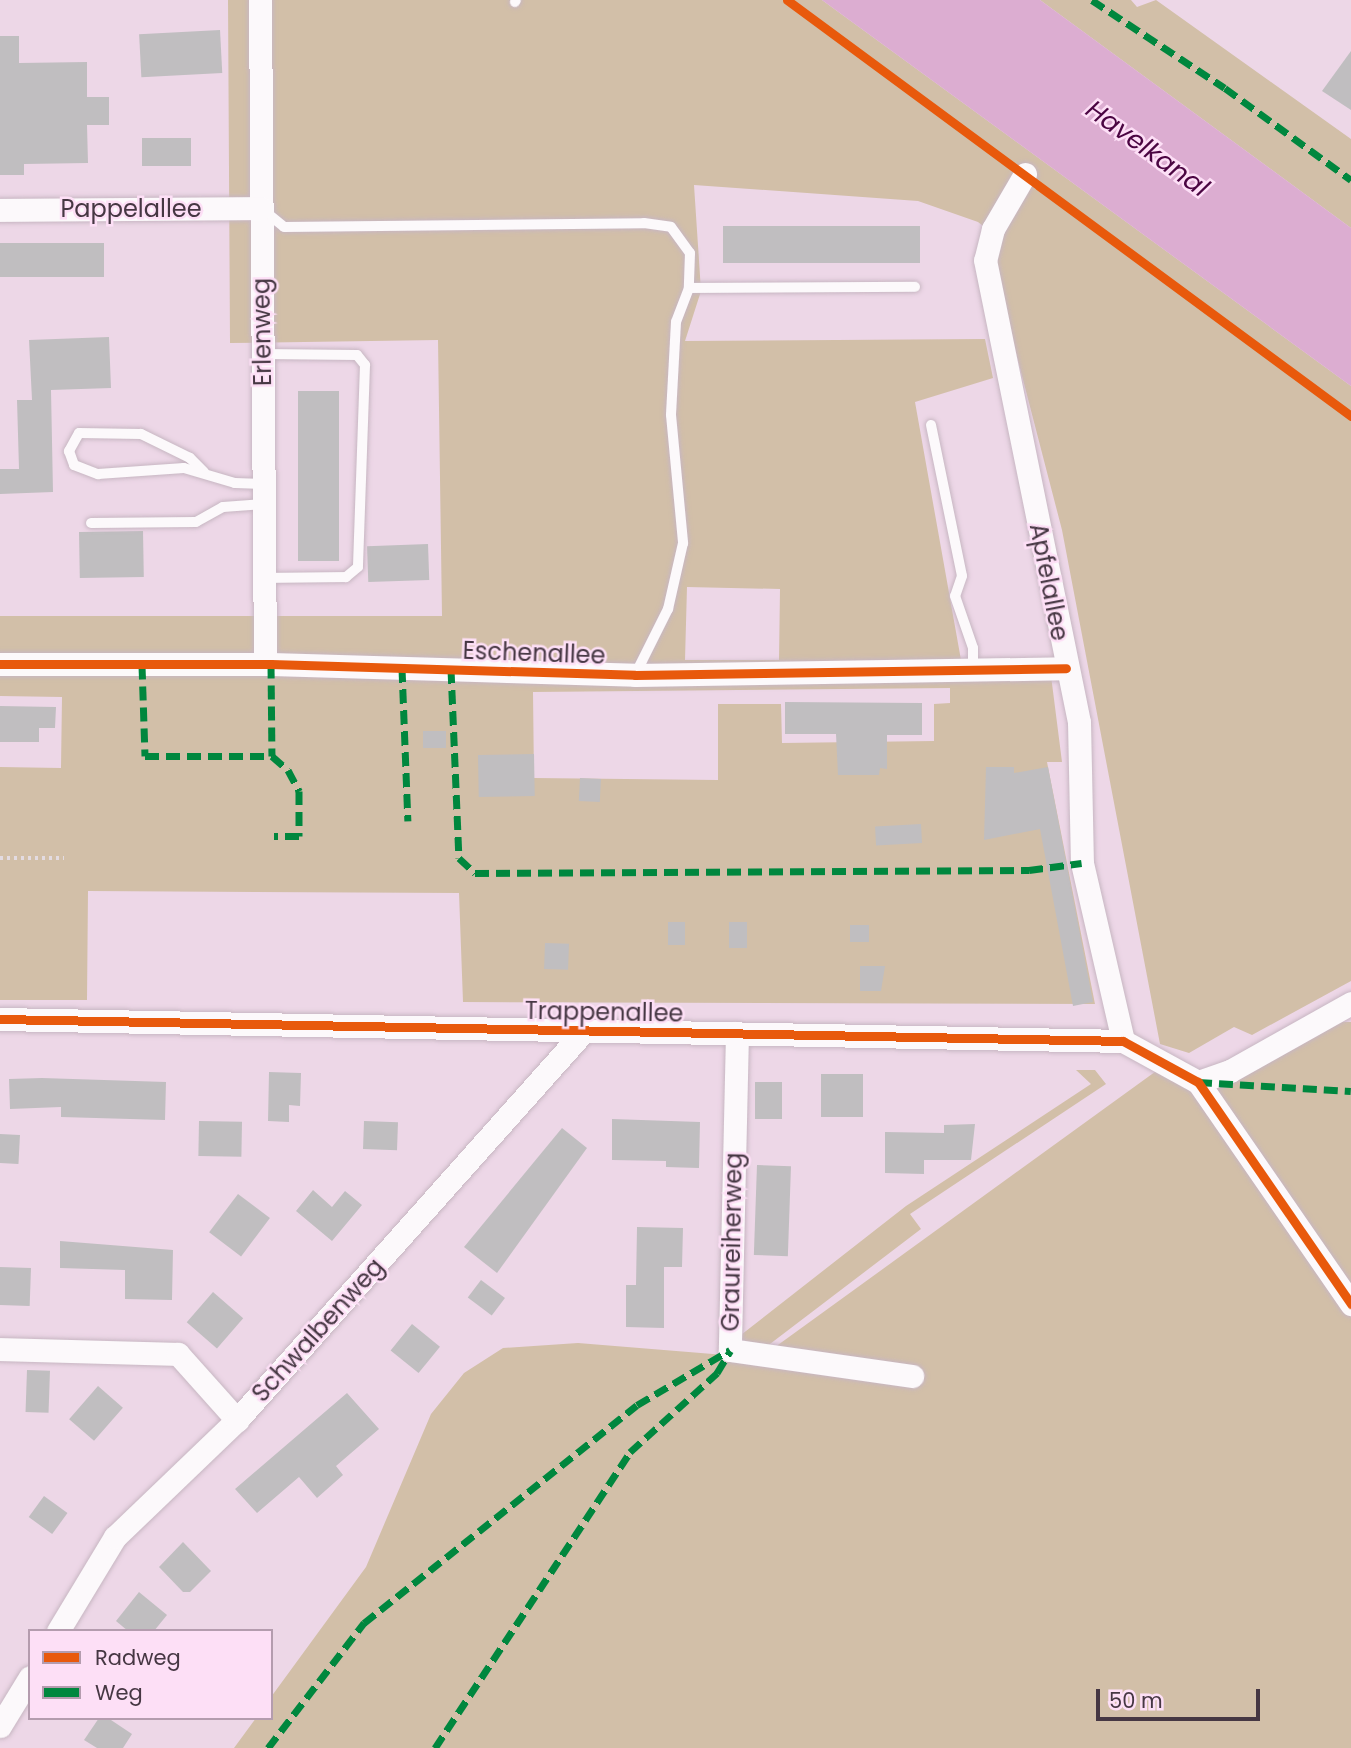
<!DOCTYPE html>
<style>
body{margin:0}
#map{position:relative;width:1351px;height:1748px;overflow:hidden;background:#edd7e7;font-family:Poppins,sans-serif}
div>[style]{position:absolute}
.green>*{inset:0;background:#d2bfa8}
.water>*{inset:0;background:#dcadd1}
.building>*{inset:0;background:#c0bec0;transform-origin:0 0}
.path>*{height:3.5px;margin-top:-1.75px;transform-origin:0;background:repeating-linear-gradient(90deg,#e3dbe1 0 3.5px,transparent 0 7px)}
.roads{filter:drop-shadow(0 0 2px #c7b6c2) drop-shadow(0 0 2px #c7b6c2)}
.lane>*{height:10px;margin:-5px;padding:0 5px;transform-origin:5px;border-radius:5px;background:#fcf9fb}
.street>*{height:23px;margin:-11.5px;padding:0 11.5px;transform-origin:11.5px;border-radius:11.5px;background:#fcf9fb}
.quiet>*{height:7px;margin-top:-3.5px;transform-origin:0;background:repeating-linear-gradient(90deg,#00873e 0 14px,transparent 0 21px)}
.cycleway>*{height:9px;margin:-4.5px;padding:0 4.5px;transform-origin:4.5px;border-radius:4.5px;background:#e8590c}
span{translate:-50% -50%;white-space:nowrap;text-align:center;line-height:1.15;-webkit-text-stroke:5px #fddff6;paint-order:stroke}
.street-label{font-size:24px;color:#463743}
.water-label{font-size:26px;color:#4b0542;font-style:italic}
.legend{position:absolute;left:28px;top:1629px;width:245px;height:91px;box-sizing:border-box;background:#fddff6;border:2px solid #b49cae;margin:0;padding:9px 12px;list-style:none;font-size:21px;color:#463743}
.legend li{display:flex;align-items:center;gap:14px;height:35px}
.legend b{width:35px;border:2px solid #b49cae}
.scale{position:absolute;left:1096px;top:1689px;width:164px;height:32px;box-sizing:border-box;border:4px solid #463743;border-top:0;padding-left:9px;font-size:21px;line-height:24px;white-space:nowrap;color:#463743;-webkit-text-stroke:5px #fddff6;paint-order:stroke}
</style>
<div id="map">
<div class="green">
<i style="clip-path:polygon(evenodd,228px 0,822px 0,1351px 386px,1351px 981px,1252px 1035px,1234px 1027px,1189px 1053px,1160px 1044px,1062px 530px,993px 264px,1001px 240px,978px 222px,918px 201px,694px 185px,701px 291px,685px 341px,985px 339px,993px 378px,915px 402px,961px 660px,1049px 660px,1062px 762px,1047px 762px,1095px 1004px,463px 1002px,459px 893px,88px 891px,87px 1000px,0 1000px,0 767px,61px 768px,62px 697px,0 696px,0 616px,442px 616px,438px 340px,230px 343px,228px 0,687px 587px,780px 589px,779px 660px,685px 660px,687px 587px,228px 0,950px 688px,950px 703px,934px 704px,934px 741px,782px 743px,781px 704px,718px 704px,718px 780px,534px 778px,533px 692px,950px 688px)"></i>
<i style="clip-path:polygon(1040px 0,1131px 0,1137px 7px,1156px 0,1351px 139px,1351px 228px)"></i>
<i style="clip-path:polygon(1340px 1022px,1351px 1022px,1351px 1748px,234px 1748px,256px 1718px,271px 1718px,271px 1697px,366px 1567px,431px 1414px,464px 1373px,503px 1348px,578px 1343px,762px 1358px,922px 1384px,924px 1373px,771px 1350px,1159px 1069px,1199px 1088px)"></i>
<i style="clip-path:polygon(1076px 1070px,1095px 1070px,1106px 1084px,910px 1214px,921px 1229px,766px 1347px,737px 1338px,906px 1206px,1091px 1084px)"></i>
</div>
<div class="water">
<i style="clip-path:polygon(822px 0,1040px 0,1351px 228px,1351px 386px)"></i>
</div>
<div class="building">
<i style="left:220px;top:30px;width:43px;height:81px;rotate:87deg"></i>
<i style="clip-path:polygon(0 36px,19px 36px,19px 63px,87px 62px,87px 97px,109px 97px,109px 125px,87px 125px,88px 163px,24px 164px,24px 175px,0 175px)"></i>
<i style="clip-path:polygon(1351px 51px,1351px 110px,1322px 91px)"></i>
<i style="left:191px;top:138px;width:28px;height:49px;rotate:90deg"></i>
<i style="left:920px;top:226px;width:37px;height:197px;rotate:90deg"></i>
<i style="left:104px;top:243px;width:34px;height:104px;rotate:90deg"></i>
<i style="clip-path:polygon(109px 337px,111px 388px,51px 390px,53px 492px,0 494px,0 469px,19px 469px,17px 400px,32px 400px,29px 340px)"></i>
<i style="left:298px;top:391px;width:41px;height:170px"></i>
<i style="left:143px;top:531px;width:46px;height:64px;rotate:89deg"></i>
<i style="left:428px;top:544px;width:36px;height:61px;rotate:88deg"></i>
<i style="clip-path:polygon(785px 702px,922px 703px,922px 735px,887px 735px,887px 769px,880px 768px,879px 775px,838px 775px,836px 734px,785px 734px)"></i>
<i style="clip-path:polygon(0 706px,56px 707px,55px 728px,39px 728px,39px 742px,0 742px)"></i>
<i style="left:423px;top:731px;width:23px;height:17px"></i>
<i style="left:534px;top:754px;width:42px;height:56px;rotate:89deg"></i>
<i style="clip-path:polygon(986px 767px,1014px 767px,1014px 773px,1048px 767px,1093px 1002px,1073px 1006px,1040px 829px,984px 840px)"></i>
<i style="left:580px;top:778px;width:21px;height:23px;rotate:3deg"></i>
<i style="left:921px;top:824px;width:19px;height:46px;rotate:87deg"></i>
<i style="left:668px;top:922px;width:17px;height:23px"></i>
<i style="left:729px;top:922px;width:18px;height:26px"></i>
<i style="left:850px;top:925px;width:19px;height:17px"></i>
<i style="left:545px;top:943px;width:24px;height:26px;rotate:2deg"></i>
<i style="clip-path:polygon(860px 966px,885px 966px,881px 991px,860px 991px)"></i>
<i style="clip-path:polygon(269px 1072px,301px 1073px,300px 1106px,289px 1105px,289px 1122px,268px 1121px)"></i>
<i style="left:821px;top:1074px;width:42px;height:43px"></i>
<i style="clip-path:polygon(42px 1078px,166px 1082px,165px 1120px,61px 1117px,61px 1107px,10px 1109px,9px 1079px)"></i>
<i style="left:755px;top:1082px;width:27px;height:37px"></i>
<i style="clip-path:polygon(612px 1119px,700px 1122px,699px 1168px,666px 1167px,666px 1161px,612px 1160px)"></i>
<i style="left:199px;top:1121px;width:43px;height:35px;rotate:1deg"></i>
<i style="left:364px;top:1121px;width:34px;height:28px;rotate:2deg"></i>
<i style="clip-path:polygon(975px 1124px,971px 1160px,924px 1160px,924px 1174px,885px 1173px,885px 1132px,944px 1133px,944px 1125px)"></i>
<i style="clip-path:polygon(562px 1128px,587px 1148px,497px 1273px,464px 1247px)"></i>
<i style="left:0;top:1134px;width:20px;height:29px;rotate:3deg"></i>
<i style="left:757px;top:1165px;width:34px;height:90px;rotate:2deg"></i>
<i style="clip-path:polygon(313px 1190px,332px 1207px,345px 1191px,362px 1205px,332px 1241px,296px 1211px)"></i>
<i style="left:238px;top:1194px;width:40px;height:48px;rotate:37deg"></i>
<i style="clip-path:polygon(637px 1227px,683px 1228px,682px 1267px,664px 1267px,664px 1328px,626px 1327px,626px 1285px,636px 1285px)"></i>
<i style="clip-path:polygon(60px 1241px,173px 1250px,172px 1300px,125px 1299px,125px 1270px,60px 1268px)"></i>
<i style="left:0;top:1267px;width:31px;height:38px;rotate:2deg"></i>
<i style="left:481px;top:1280px;width:30px;height:22px;rotate:37deg"></i>
<i style="left:213px;top:1292px;width:40px;height:40px;rotate:41deg"></i>
<i style="left:412px;top:1324px;width:36px;height:34px;rotate:39deg"></i>
<i style="left:27px;top:1370px;width:23px;height:42px;rotate:2deg"></i>
<i style="left:98px;top:1386px;width:33px;height:44px;rotate:41deg"></i>
<i style="clip-path:polygon(347px 1393px,379px 1429px,336px 1466px,343px 1475px,317px 1498px,299px 1477px,257px 1513px,235px 1489px)"></i>
<i style="left:44px;top:1496px;width:29px;height:26px;rotate:36deg"></i>
<i style="clip-path:polygon(183px 1542px,211px 1571px,190px 1592px,183px 1592px,159px 1567px)"></i>
<i style="clip-path:polygon(139px 1592px,167px 1615px,154px 1631px,128px 1631px,116px 1621px)"></i>
<i style="clip-path:polygon(99px 1718px,108px 1718px,132px 1734px,123px 1748px,97px 1748px,84px 1740px)"></i>
</div>
<div class="path">
<i style="left:0;top:858px;width:64px"></i>
</div>
<div class="roads">
<div class="lane">
<i style="left:515px;top:2px;width:2px;rotate:-63deg"></i>
<i style="left:262px;top:209px;width:28px;rotate:39deg"></i>
<i style="left:284px;top:227px;width:360px;rotate:-0.6deg"></i>
<i style="left:644px;top:223px;width:27px;rotate:8deg"></i>
<i style="left:671px;top:227px;width:32px;rotate:54deg"></i>
<i style="left:690px;top:253px;width:35px;rotate:92deg"></i>
<i style="left:689px;top:288px;width:36px;rotate:111deg"></i>
<i style="left:676px;top:322px;width:93px;rotate:93.1deg"></i>
<i style="left:671px;top:415px;width:129px;rotate:84.6deg"></i>
<i style="left:683px;top:543px;width:68px;rotate:102.8deg"></i>
<i style="left:668px;top:609px;width:74px;rotate:116.6deg"></i>
<i style="left:689px;top:288px;width:226px;rotate:-0.3deg"></i>
<i style="left:263px;top:354px;width:94px;rotate:0.6deg"></i>
<i style="left:357px;top:355px;width:13px;rotate:51deg"></i>
<i style="left:365px;top:365px;width:202px;rotate:92deg"></i>
<i style="left:358px;top:567px;width:16px;rotate:140deg"></i>
<i style="left:346px;top:577px;width:82px;rotate:179.3deg"></i>
<i style="left:931px;top:425px;width:154px;rotate:78.4deg"></i>
<i style="left:962px;top:576px;width:21px;rotate:109deg"></i>
<i style="left:955px;top:596px;width:55px;rotate:70.9deg"></i>
<i style="left:973px;top:648px;width:23px;rotate:90deg"></i>
<i style="left:204px;top:472px;width:20px;rotate:-135deg"></i>
<i style="left:190px;top:458px;width:55px;rotate:-153.9deg"></i>
<i style="left:141px;top:434px;width:62px;rotate:-179.1deg"></i>
<i style="left:79px;top:433px;width:21px;rotate:119deg"></i>
<i style="left:69px;top:451px;width:15px;rotate:70deg"></i>
<i style="left:74px;top:465px;width:26px;rotate:21deg"></i>
<i style="left:98px;top:474px;width:86px;rotate:-4deg"></i>
<i style="left:184px;top:468px;width:53px;rotate:16.4deg"></i>
<i style="left:235px;top:483px;width:28px;rotate:2deg"></i>
<i style="left:91px;top:523px;width:105px;rotate:-0.5deg"></i>
<i style="left:196px;top:522px;width:31px;rotate:-29deg"></i>
<i style="left:223px;top:507px;width:41px;rotate:-4.2deg"></i>
</div>
<div class="street">
<i style="left:260px;top:0;width:664px;rotate:89.57deg"></i>
<i style="left:1025px;top:174px;width:64px;rotate:120.2deg"></i>
<i style="left:993px;top:229px;width:32px;rotate:104deg"></i>
<i style="left:985px;top:260px;width:471px;rotate:78.5deg"></i>
<i style="left:1079px;top:722px;width:141px;rotate:88.8deg"></i>
<i style="left:1082px;top:863px;width:183px;rotate:77deg"></i>
<i style="left:0;top:210px;width:261px;rotate:-0.4deg"></i>
<i style="left:0;top:664px;width:271px"></i>
<i style="left:271px;top:664px;width:364px;rotate:1.7deg"></i>
<i style="left:635px;top:675px;width:431px;rotate:-0.9deg"></i>
<i style="left:0;top:1019px;width:1123px;rotate:1.12deg"></i>
<i style="left:1123px;top:1041px;width:85px;rotate:28.7deg"></i>
<i style="left:1198px;top:1082px;width:270px;rotate:55.4deg"></i>
<i style="left:737px;top:1033px;width:317px;rotate:91.3deg"></i>
<i style="left:730px;top:1350px;width:184px;rotate:8.1deg"></i>
<i style="left:1198px;top:1082px;width:34px;rotate:-19deg"></i>
<i style="left:1230px;top:1071px;width:139px;rotate:-29.3deg"></i>
<i style="left:0;top:1349px;width:178px;rotate:1.6deg"></i>
<i style="left:178px;top:1354px;width:89px;rotate:48.2deg"></i>
<i style="left:58px;top:1631px;width:110px;rotate:-58.8deg"></i>
<i style="left:115px;top:1537px;width:169px;rotate:-43.8deg"></i>
<i style="left:237px;top:1420px;width:521px;rotate:-48.27deg"></i>
<i style="left:0;top:1726px;width:57px;rotate:-58.5deg"></i>
</div>
</div>
<div class="quiet">
<i style="left:1092px;top:0;width:159px;rotate:33.5deg"></i>
<i style="left:1225px;top:88px;width:156px;rotate:36.1deg"></i>
<i style="left:271px;top:664px;width:92px;rotate:89.4deg"></i>
<i style="left:142px;top:665px;width:91px;rotate:88.1deg"></i>
<i style="left:145px;top:756px;width:127px"></i>
<i style="left:272px;top:756px;width:21px;rotate:41deg"></i>
<i style="left:288px;top:770px;width:24px;rotate:62deg"></i>
<i style="left:299px;top:791px;width:45px;rotate:90deg"></i>
<i style="left:299px;top:836px;width:25px;rotate:180deg"></i>
<i style="left:402px;top:668px;width:153px;rotate:87.8deg"></i>
<i style="left:451px;top:669px;width:189px;rotate:87.6deg"></i>
<i style="left:459px;top:858px;width:22px;rotate:43deg"></i>
<i style="left:475px;top:873px;width:554px;rotate:-0.31deg"></i>
<i style="left:1029px;top:870px;width:53px;rotate:-7.5deg"></i>
<i style="left:1198px;top:1082px;width:153px;rotate:3.4deg"></i>
<i style="left:268px;top:1748px;width:158px;rotate:-52.5deg"></i>
<i style="left:364px;top:1623px;width:349px;rotate:-38.6deg"></i>
<i style="left:637px;top:1405px;width:108px;rotate:-30.6deg"></i>
<i style="left:435px;top:1748px;width:354px;rotate:-56.6deg"></i>
<i style="left:630px;top:1452px;width:118px;rotate:-42.2deg"></i>
<i style="left:717px;top:1373px;width:26px;rotate:-59deg"></i>
</div>
<div class="cycleway">
<i style="left:787px;top:0;width:701px;rotate:36.41deg"></i>
<i style="left:0;top:664px;width:271px"></i>
<i style="left:271px;top:664px;width:364px;rotate:1.7deg"></i>
<i style="left:635px;top:675px;width:431px;rotate:-0.9deg"></i>
<i style="left:0;top:1019px;width:1123px;rotate:1.12deg"></i>
<i style="left:1123px;top:1041px;width:85px;rotate:28.7deg"></i>
<i style="left:1198px;top:1082px;width:270px;rotate:55.4deg"></i>
</div>
<div class="street-label">
<span style="left:131px;top:209px">Pappelallee</span>
<span style="left:262px;top:332px;rotate:-91deg">Erlenweg</span>
<span style="left:1049px;top:582px;rotate:79deg">Apfelallee</span>
<span style="left:534px;top:653px;rotate:2deg">Eschenallee</span>
<span style="left:604px;top:1012px;rotate:1deg">Trappenallee</span>
<span style="left:732px;top:1242px;rotate:-89deg">Graureiherweg</span>
<span style="left:318px;top:1330px;rotate:-48deg">Schwalbenweg</span>
</div>
<div class="water-label">
<span style="left:1147px;top:149px;rotate:36deg">Havelkanal</span>
</div>
<ul class="legend">
<li><b style="height:9px;background:#e8590c"></b>Radweg</li>
<li><b style="height:9px;background:#00873e"></b>Weg</li>
</ul>
<div class="scale">50 m</div>
</div>
